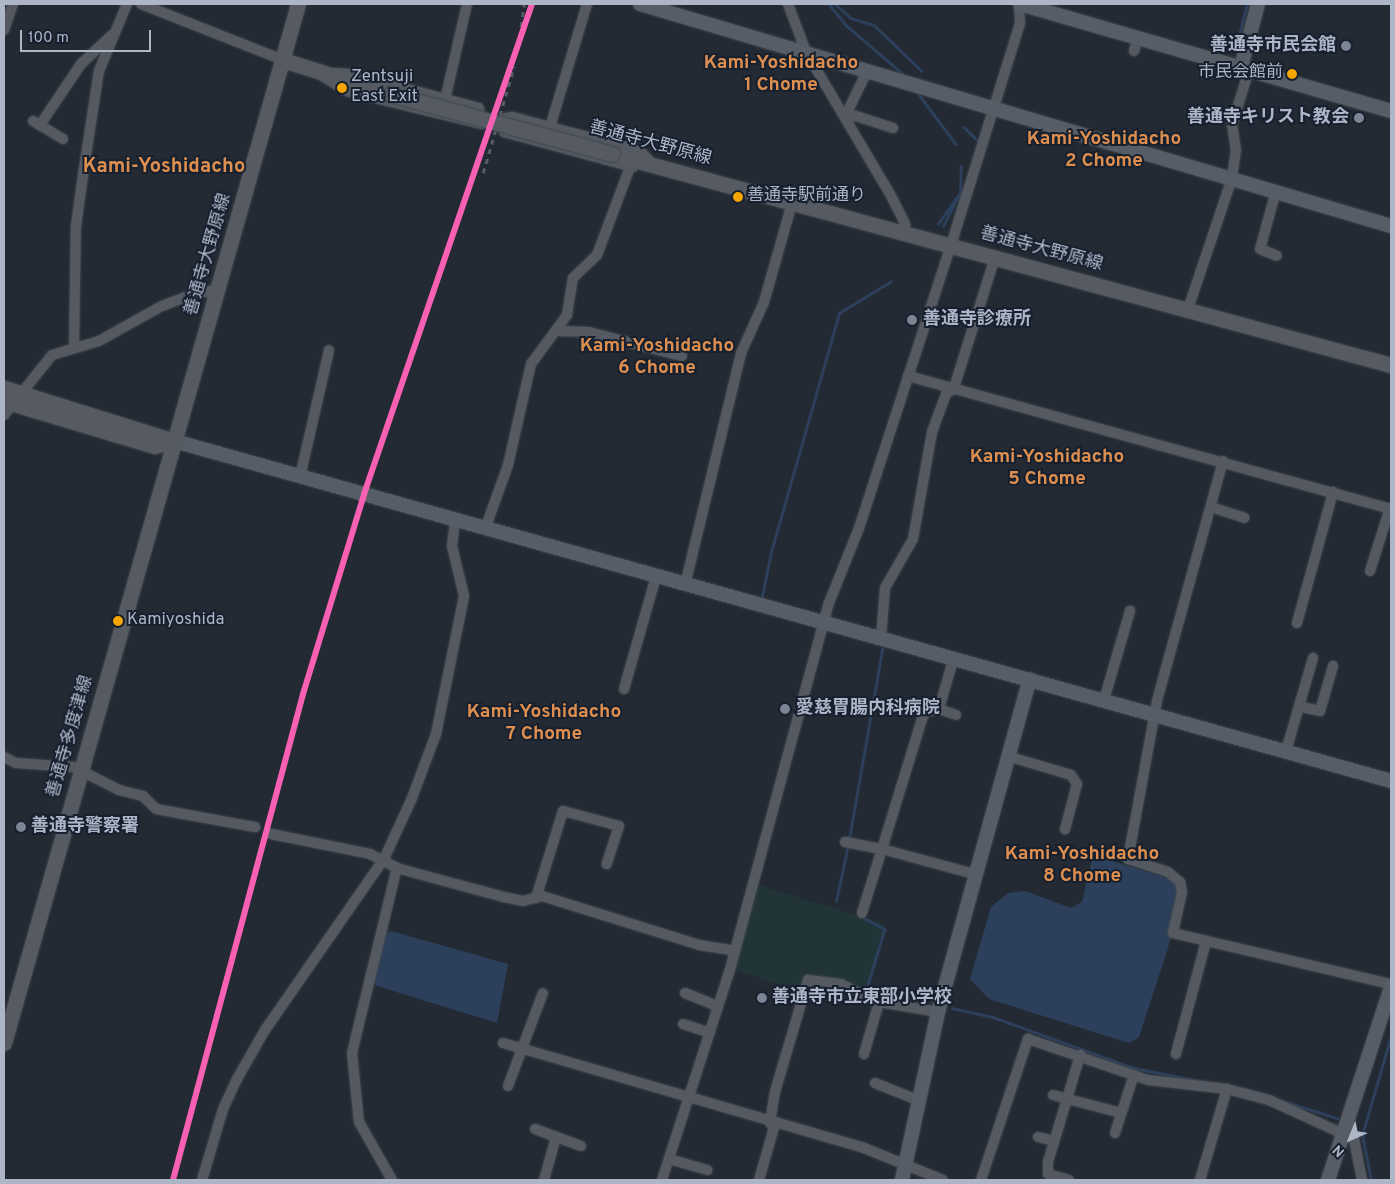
<!DOCTYPE html>
<meta charset="utf-8">
<style>
body{margin:0}
#map{position:relative;width:1395px;height:1184px;overflow:hidden;background:#242a33;font-family:Overpass,"Noto Sans JP",sans-serif}
div>[style]{position:absolute}
.green>*{inset:0;background:#213539}
.water>*{inset:0;background:#2c405c}
.stream>*{height:2.5px;margin:-1.25px;padding:0 1.25px;transform-origin:1.25px;border-radius:1.25px;background:#2c405c}
.roads{filter:drop-shadow(0 0 1px #40454c) drop-shadow(0 0 1px #40454c)}
.street>*{height:10px;margin:-5px;padding:0 5px;transform-origin:5px;border-radius:5px;background:#545962}
.secondary>*{height:14px;margin:-7px;padding:0 7px;transform-origin:7px;border-radius:7px;background:#575d66}
.primary>*{height:15px;margin:-7.5px;padding:0 7.5px;transform-origin:7.5px;border-radius:7.5px;background:#565b63}
.rail>*{height:2.5px;margin-top:-1.25px;transform-origin:0;background:repeating-linear-gradient(90deg,#575c65 0 5px,transparent 0 10px)}
.bridges{filter:drop-shadow(0 0 1px #414750) drop-shadow(0 0 1px #414750)}
.primary-bridge>*{height:15px;margin:-7.5px;padding:0 7.5px;transform-origin:7.5px;border-radius:7.5px;background:#565b63}
.rail-1>*{height:6px;margin:-3px;padding:0 3px;transform-origin:3px;border-radius:3px;background:#f860b3}
.dots>*{width:14px;height:14px;translate:-50% -50%;box-sizing:border-box;border:2px solid #17202e;border-radius:50%}
span{translate:-50% -50%;white-space:nowrap;text-align:center;line-height:1.15;-webkit-text-stroke:4px #17202e;paint-order:stroke}
.bus-label{font-size:17px;color:#acb6c7}
.right{translate:-100% -50%;text-align:right}
.left{translate:0 -50%;text-align:left}
.poi-label{font-size:18px;color:#acb6c7;font-weight:700}
.street-label{font-size:18px;color:#acb6c7}
.neighbourhood-label{font-size:19px;color:#de8f4f;font-weight:700}
.quarter-label{font-size:20px;color:#de8f4f;font-weight:700}
.frame{position:absolute;inset:0;border:5px solid #acb6c7;pointer-events:none}
.north{position:absolute;left:1325px;top:1114px;width:50px;height:50px;-webkit-text-stroke:4px #17202e;paint-order:stroke;rotate:224deg;font-size:14px;font-weight:700;line-height:20px;text-align:center;color:#acb6c7}
.north::after{content:'';display:block;margin:auto;width:18px;height:22px;background:#acb6c7;clip-path:polygon(50% 0,100% 100%,50% 72%,0 100%)}
.scale{position:absolute;left:20px;top:30px;width:131px;height:22px;box-sizing:border-box;border:2px solid #acb6c7;border-top:0;padding-left:6px;font-size:15px;line-height:18px;white-space:nowrap;color:#acb6c7;-webkit-text-stroke:4px #17202e;paint-order:stroke}
</style>
<div id="map">
<div class="green">
<i style="clip-path:polygon(759px 885px,885px 924px,866px 994px,806px 976px,802px 992px,733px 969px)"></i>
</div>
<div class="water">
<i style="clip-path:polygon(1093px 855px,1170px 879px,1181px 892px,1168px 948px,1139px 1037px,1129px 1043px,989px 999px,970px 979px,991px 907px,1008px 893px,1025px 891px,1071px 908px,1082px 902px)"></i>
<i style="clip-path:polygon(391px 931px,508px 964px,497px 1023px,377px 986px,372px 981px,385px 934px)"></i>
</div>
<div class="stream">
<i style="left:829px;top:4px;width:28px;rotate:51deg"></i>
<i style="left:847px;top:26px;width:72px;rotate:40.5deg"></i>
<i style="left:835px;top:4px;width:21px;rotate:41deg"></i>
<i style="left:851px;top:18px;width:24px;rotate:17deg"></i>
<i style="left:874px;top:25px;width:66px;rotate:43.8deg"></i>
<i style="left:1236px;top:47px;width:44px;rotate:-75.7deg"></i>
<i style="left:917px;top:92px;width:65px;rotate:53.1deg"></i>
<i style="left:964px;top:127px;width:18px;rotate:45deg"></i>
<i style="left:938px;top:224px;width:38px;rotate:-55deg"></i>
<i style="left:960px;top:193px;width:26px;rotate:-88deg"></i>
<i style="left:943px;top:226px;width:35px;rotate:-63deg"></i>
<i style="left:761px;top:601px;width:50px;rotate:-78.5deg"></i>
<i style="left:771px;top:552px;width:248px;rotate:-74.1deg"></i>
<i style="left:839px;top:313px;width:60px;rotate:-31.3deg"></i>
<i style="left:849px;top:839px;width:193px;rotate:-80.1deg"></i>
<i style="left:836px;top:901px;width:57px;rotate:-77.9deg"></i>
<i style="left:864px;top:918px;width:24px;rotate:28deg"></i>
<i style="left:885px;top:929px;width:66px;rotate:106.8deg"></i>
<i style="left:952px;top:1008px;width:42px;rotate:12.4deg"></i>
<i style="left:993px;top:1017px;width:150px;rotate:19.9deg"></i>
<i style="left:1134px;top:1068px;width:73px;rotate:11deg"></i>
<i style="left:1246px;top:1089px;width:96px;rotate:17.7deg"></i>
<i style="left:1371px;top:1180px;width:46px;rotate:-101.3deg"></i>
<i style="left:1362px;top:1135px;width:103px;rotate:-73.7deg"></i>
</div>
<div class="roads">
<div class="street">
<i style="left:141px;top:4px;width:153px;rotate:21.5deg"></i>
<i style="left:587px;top:4px;width:128px;rotate:106.7deg"></i>
<i style="left:550px;top:127px;width:92px;rotate:14.5deg"></i>
<i style="left:639px;top:150px;width:20px;rotate:45deg"></i>
<i style="left:788px;top:4px;width:51px;rotate:69.4deg"></i>
<i style="left:806px;top:52px;width:165px;rotate:59.4deg"></i>
<i style="left:890px;top:194px;width:34px;rotate:63deg"></i>
<i style="left:905px;top:224px;width:8px;rotate:90deg"></i>
<i style="left:4px;top:30px;width:28px;rotate:-71deg"></i>
<i style="left:1134px;top:51px;width:6px;rotate:-72deg"></i>
<i style="left:315px;top:72px;width:37px;rotate:3deg"></i>
<i style="left:352px;top:74px;width:131px;rotate:15deg"></i>
<i style="left:479px;top:108px;width:16px;rotate:83deg"></i>
<i style="left:481px;top:124px;width:138px;rotate:-166.2deg"></i>
<i style="left:347px;top:91px;width:37px;rotate:-149deg"></i>
<i style="left:445px;top:100px;width:98px;rotate:-77.1deg"></i>
<i style="left:845px;top:117px;width:51px;rotate:-64.4deg"></i>
<i style="left:845px;top:117px;width:11px;rotate:-5deg"></i>
<i style="left:856px;top:116px;width:39px;rotate:18deg"></i>
<i style="left:33px;top:121px;width:35px;rotate:31deg"></i>
<i style="left:40px;top:125px;width:73px;rotate:-56.1deg"></i>
<i style="left:81px;top:64px;width:44px;rotate:-43.2deg"></i>
<i style="left:550px;top:127px;width:39px;rotate:-165deg"></i>
<i style="left:512px;top:117px;width:6px;rotate:171deg"></i>
<i style="left:506px;top:118px;width:14px;rotate:98deg"></i>
<i style="left:504px;top:132px;width:134px;rotate:15.2deg"></i>
<i style="left:1276px;top:191px;width:60px;rotate:105.4deg"></i>
<i style="left:1260px;top:249px;width:18px;rotate:22deg"></i>
<i style="left:1188px;top:309px;width:138px;rotate:-71.4deg"></i>
<i style="left:1232px;top:178px;width:28px;rotate:-82deg"></i>
<i style="left:1236px;top:150px;width:25px;rotate:-99deg"></i>
<i style="left:1232px;top:125px;width:58px;rotate:-72.8deg"></i>
<i style="left:558px;top:331px;width:31px;rotate:2deg"></i>
<i style="left:589px;top:332px;width:96px;rotate:14.5deg"></i>
<i style="left:74px;top:347px;width:121px;rotate:-89.1deg"></i>
<i style="left:76px;top:226px;width:51px;rotate:-82.2deg"></i>
<i style="left:83px;top:175px;width:105px;rotate:-81.3deg"></i>
<i style="left:99px;top:71px;width:73px;rotate:-67.3deg"></i>
<i style="left:908px;top:376px;width:501px;rotate:15.4deg"></i>
<i style="left:4px;top:415px;width:77px;rotate:-51.3deg"></i>
<i style="left:52px;top:355px;width:49px;rotate:-16.6deg"></i>
<i style="left:99px;top:341px;width:72px;rotate:-29.1deg"></i>
<i style="left:162px;top:306px;width:36px;rotate:-21deg"></i>
<i style="left:196px;top:293px;width:13px;rotate:-9deg"></i>
<i style="left:209px;top:291px;width:14px;rotate:60deg"></i>
<i style="left:1223px;top:461px;width:249px;rotate:105.4deg"></i>
<i style="left:1157px;top:701px;width:161px;rotate:100.4deg"></i>
<i style="left:1128px;top:859px;width:42px;rotate:18deg"></i>
<i style="left:1168px;top:872px;width:16px;rotate:40deg"></i>
<i style="left:1180px;top:882px;width:10px;rotate:79deg"></i>
<i style="left:1182px;top:892px;width:42px;rotate:102.4deg"></i>
<i style="left:1173px;top:933px;width:224px;rotate:13.2deg"></i>
<i style="left:300px;top:477px;width:130px;rotate:-77.1deg"></i>
<i style="left:1211px;top:507px;width:35px;rotate:18deg"></i>
<i style="left:485px;top:529px;width:68px;rotate:-70.2deg"></i>
<i style="left:508px;top:465px;width:104px;rotate:-77.2deg"></i>
<i style="left:531px;top:364px;width:61px;rotate:-53.7deg"></i>
<i style="left:567px;top:315px;width:37px;rotate:-81deg"></i>
<i style="left:573px;top:278px;width:33px;rotate:-44deg"></i>
<i style="left:597px;top:255px;width:94px;rotate:-69.4deg"></i>
<i style="left:1370px;top:571px;width:66px;rotate:-72.4deg"></i>
<i style="left:685px;top:585px;width:239px;rotate:-76.4deg"></i>
<i style="left:741px;top:353px;width:56px;rotate:-65.7deg"></i>
<i style="left:764px;top:302px;width:103px;rotate:-74.2deg"></i>
<i style="left:1297px;top:623px;width:136px;rotate:-74.6deg"></i>
<i style="left:881px;top:638px;width:50px;rotate:-85.4deg"></i>
<i style="left:885px;top:588px;width:56px;rotate:-60.3deg"></i>
<i style="left:913px;top:539px;width:109px;rotate:-79.9deg"></i>
<i style="left:932px;top:432px;width:40px;rotate:-69.8deg"></i>
<i style="left:946px;top:394px;width:10px;rotate:-37deg"></i>
<i style="left:954px;top:388px;width:137px;rotate:-72.6deg"></i>
<i style="left:954px;top:657px;width:54px;rotate:106.1deg"></i>
<i style="left:939px;top:709px;width:14px;rotate:168deg"></i>
<i style="left:925px;top:712px;width:8px;rotate:113deg"></i>
<i style="left:922px;top:719px;width:136px;rotate:107.1deg"></i>
<i style="left:882px;top:849px;width:95px;rotate:15.2deg"></i>
<i style="left:624px;top:689px;width:116px;rotate:-74.1deg"></i>
<i style="left:1104px;top:700px;width:93px;rotate:-73.7deg"></i>
<i style="left:1306px;top:708px;width:14px;rotate:12deg"></i>
<i style="left:1320px;top:711px;width:47px;rotate:-73.9deg"></i>
<i style="left:939px;top:709px;width:18px;rotate:19deg"></i>
<i style="left:1286px;top:751px;width:97px;rotate:-73.8deg"></i>
<i style="left:1007px;top:756px;width:67px;rotate:16.5deg"></i>
<i style="left:1071px;top:775px;width:11px;rotate:56deg"></i>
<i style="left:1077px;top:784px;width:47px;rotate:104.9deg"></i>
<i style="left:4px;top:757px;width:13px;rotate:27deg"></i>
<i style="left:16px;top:763px;width:58px;rotate:3.9deg"></i>
<i style="left:74px;top:767px;width:51px;rotate:27.1deg"></i>
<i style="left:119px;top:790px;width:25px;rotate:14deg"></i>
<i style="left:143px;top:796px;width:18px;rotate:45deg"></i>
<i style="left:156px;top:809px;width:101px;rotate:10.3deg"></i>
<i style="left:271px;top:834px;width:101px;rotate:11.4deg"></i>
<i style="left:370px;top:854px;width:34px;rotate:27deg"></i>
<i style="left:400px;top:869px;width:108px;rotate:15.1deg"></i>
<i style="left:504px;top:897px;width:19px;rotate:12deg"></i>
<i style="left:523px;top:901px;width:20px;rotate:-15deg"></i>
<i style="left:542px;top:896px;width:164px;rotate:17.3deg"></i>
<i style="left:699px;top:945px;width:36px;rotate:9deg"></i>
<i style="left:845px;top:842px;width:38px;rotate:11deg"></i>
<i style="left:882px;top:849px;width:67px;rotate:107.4deg"></i>
<i style="left:536px;top:898px;width:91px;rotate:-72.8deg"></i>
<i style="left:563px;top:811px;width:58px;rotate:15deg"></i>
<i style="left:619px;top:826px;width:40px;rotate:108deg"></i>
<i style="left:685px;top:993px;width:35px;rotate:22deg"></i>
<i style="left:683px;top:1024px;width:28px;rotate:18deg"></i>
<i style="left:503px;top:1043px;width:376px;rotate:16.2deg"></i>
<i style="left:864px;top:1148px;width:85px;rotate:22.1deg"></i>
<i style="left:864px;top:1054px;width:54px;rotate:-73.9deg"></i>
<i style="left:1176px;top:1054px;width:117px;rotate:-75.1deg"></i>
<i style="left:875px;top:1083px;width:48px;rotate:21.8deg"></i>
<i style="left:508px;top:1086px;width:99px;rotate:-69.4deg"></i>
<i style="left:1053px;top:1095px;width:70px;rotate:14.8deg"></i>
<i style="left:770px;top:1123px;width:31px;rotate:-81deg"></i>
<i style="left:775px;top:1092px;width:117px;rotate:-73.6deg"></i>
<i style="left:808px;top:980px;width:33px;rotate:7deg"></i>
<i style="left:841px;top:984px;width:36px;rotate:28deg"></i>
<i style="left:873px;top:1001px;width:66px;rotate:9.6deg"></i>
<i style="left:535px;top:1129px;width:49px;rotate:20.3deg"></i>
<i style="left:1115px;top:1133px;width:61px;rotate:-71.9deg"></i>
<i style="left:1038px;top:1137px;width:16px;rotate:14deg"></i>
<i style="left:669px;top:1159px;width:40px;rotate:16deg"></i>
<i style="left:202px;top:1180px;width:74px;rotate:-73.5deg"></i>
<i style="left:223px;top:1109px;width:33px;rotate:-65deg"></i>
<i style="left:237px;top:1079px;width:56px;rotate:-60.3deg"></i>
<i style="left:265px;top:1030px;width:208px;rotate:-55.2deg"></i>
<i style="left:384px;top:859px;width:67px;rotate:-65.3deg"></i>
<i style="left:412px;top:798px;width:68px;rotate:-69.4deg"></i>
<i style="left:436px;top:734px;width:141px;rotate:-78.5deg"></i>
<i style="left:464px;top:596px;width:51px;rotate:-103.5deg"></i>
<i style="left:452px;top:546px;width:25px;rotate:-83deg"></i>
<i style="left:392px;top:1180px;width:67px;rotate:-119.6deg"></i>
<i style="left:359px;top:1122px;width:69px;rotate:-95.8deg"></i>
<i style="left:352px;top:1053px;width:191px;rotate:-76.4deg"></i>
<i style="left:544px;top:1180px;width:45px;rotate:-74.4deg"></i>
<i style="left:662px;top:1180px;width:218px;rotate:-72.1deg"></i>
<i style="left:729px;top:973px;width:383px;rotate:-74.9deg"></i>
<i style="left:829px;top:603px;width:81px;rotate:-68.2deg"></i>
<i style="left:859px;top:528px;width:298px;rotate:-72deg"></i>
<i style="left:951px;top:245px;width:232px;rotate:-72.7deg"></i>
<i style="left:1020px;top:23px;width:19px;rotate:-93deg"></i>
<i style="left:759px;top:1180px;width:58px;rotate:-74.1deg"></i>
<i style="left:981px;top:1180px;width:149px;rotate:-71.6deg"></i>
<i style="left:1028px;top:1039px;width:127px;rotate:18.9deg"></i>
<i style="left:1148px;top:1080px;width:80px;rotate:6.5deg"></i>
<i style="left:1227px;top:1089px;width:43px;rotate:14.7deg"></i>
<i style="left:1269px;top:1100px;width:94px;rotate:24.6deg"></i>
<i style="left:1354px;top:1139px;width:42px;rotate:79deg"></i>
<i style="left:1069px;top:1180px;width:22px;rotate:-164deg"></i>
<i style="left:1048px;top:1174px;width:12px;rotate:-90deg"></i>
<i style="left:1048px;top:1162px;width:112px;rotate:-73.3deg"></i>
<i style="left:1200px;top:1180px;width:95px;rotate:-73.5deg"></i>
</div>
<div class="secondary">
<i style="left:640px;top:4px;width:783px;rotate:16.47deg"></i>
<i style="left:1020px;top:4px;width:386px;rotate:16.1deg"></i>
<i style="left:1241px;top:67px;width:65px;rotate:-74.9deg"></i>
<i style="left:174px;top:441px;width:1264px;rotate:15.61deg"></i>
<i style="left:902px;top:1180px;width:172px;rotate:-77.9deg"></i>
<i style="left:938px;top:1012px;width:345px;rotate:-74.6deg"></i>
<i style="left:1328px;top:1180px;width:203px;rotate:-71.9deg"></i>
</div>
<div class="primary">
<i style="left:283px;top:60px;width:112px;rotate:17.6deg"></i>
<i style="left:612px;top:154px;width:807px;rotate:15.16deg"></i>
<i style="left:4px;top:388px;width:178px;rotate:17.3deg"></i>
<i style="left:4px;top:401px;width:157px;rotate:16.7deg"></i>
<i style="left:154px;top:446px;width:21px;rotate:-14deg"></i>
<i style="left:4px;top:1043px;width:1080px;rotate:-74.2deg"></i>
</div>
</div>
<div class="rail">
<i style="left:521px;top:27px;width:23px;rotate:-83deg"></i>
<i style="left:483px;top:173px;width:111px;rotate:-73.8deg"></i>
</div>
<div class="bridges">
<div class="primary-bridge">
<i style="left:390px;top:94px;width:230px;rotate:15.1deg"></i>
</div>
</div>
<div class="rail-1">
<i style="left:173px;top:1180px;width:503px;rotate:-75.02deg"></i>
<i style="left:303px;top:694px;width:209px;rotate:-73deg"></i>
<i style="left:364px;top:494px;width:518px;rotate:-71.08deg"></i>
</div>
<div class="dots">
<i style="left:1346px;top:46px;background:#7c8593"></i>
<i style="left:1292px;top:74px;background:#f7a600"></i>
<i style="left:342px;top:88px;background:#f7a600"></i>
<i style="left:1359px;top:118px;background:#7c8593"></i>
<i style="left:738px;top:197px;background:#f7a600"></i>
<i style="left:912px;top:320px;background:#7c8593"></i>
<i style="left:118px;top:621px;background:#f7a600"></i>
<i style="left:785px;top:709px;background:#7c8593"></i>
<i style="left:21px;top:827px;background:#7c8593"></i>
<i style="left:762px;top:998px;background:#7c8593"></i>
</div>
<div class="bus-label">
<span class="right" style="left:1283px;top:74px">市民会館前</span>
<span class="left" style="left:351px;top:88px">Zentsuji<br>East Exit</span>
<span class="left" style="left:747px;top:197px">善通寺駅前通り</span>
<span class="left" style="left:127px;top:621px">Kamiyoshida</span>
</div>
<div class="poi-label">
<span class="right" style="left:1336px;top:46px">善通寺市民会館</span>
<span class="right" style="left:1349px;top:118px">善通寺キリスト教会</span>
<span class="left" style="left:923px;top:320px">善通寺診療所</span>
<span class="left" style="left:796px;top:709px">愛慈胃腸内科病院</span>
<span class="left" style="left:31px;top:827px">善通寺警察署</span>
<span class="left" style="left:772px;top:998px">善通寺市立東部小学校</span>
</div>
<div class="street-label">
<span style="left:650px;top:144px;rotate:15deg">善通寺大野原線</span>
<span style="left:1041px;top:250px;rotate:15deg">善通寺大野原線</span>
<span style="left:209px;top:255px;rotate:-74deg">善通寺大野原線</span>
<span style="left:71px;top:737px;rotate:-74deg">善通寺多度津線</span>
</div>
<div class="neighbourhood-label">
<span style="left:781px;top:75px">Kami-Yoshidacho<br>1 Chome</span>
<span style="left:1104px;top:151px">Kami-Yoshidacho<br>2 Chome</span>
<span style="left:657px;top:358px">Kami-Yoshidacho<br>6 Chome</span>
<span style="left:1047px;top:469px">Kami-Yoshidacho<br>5 Chome</span>
<span style="left:544px;top:724px">Kami-Yoshidacho<br>7 Chome</span>
<span style="left:1082px;top:866px">Kami-Yoshidacho<br>8 Chome</span>
</div>
<div class="quarter-label">
<span style="left:164px;top:167px">Kami-Yoshidacho</span>
</div>
<div class="frame"></div>
<div class="north">N</div>
<div class="scale">100 m</div>
</div>
